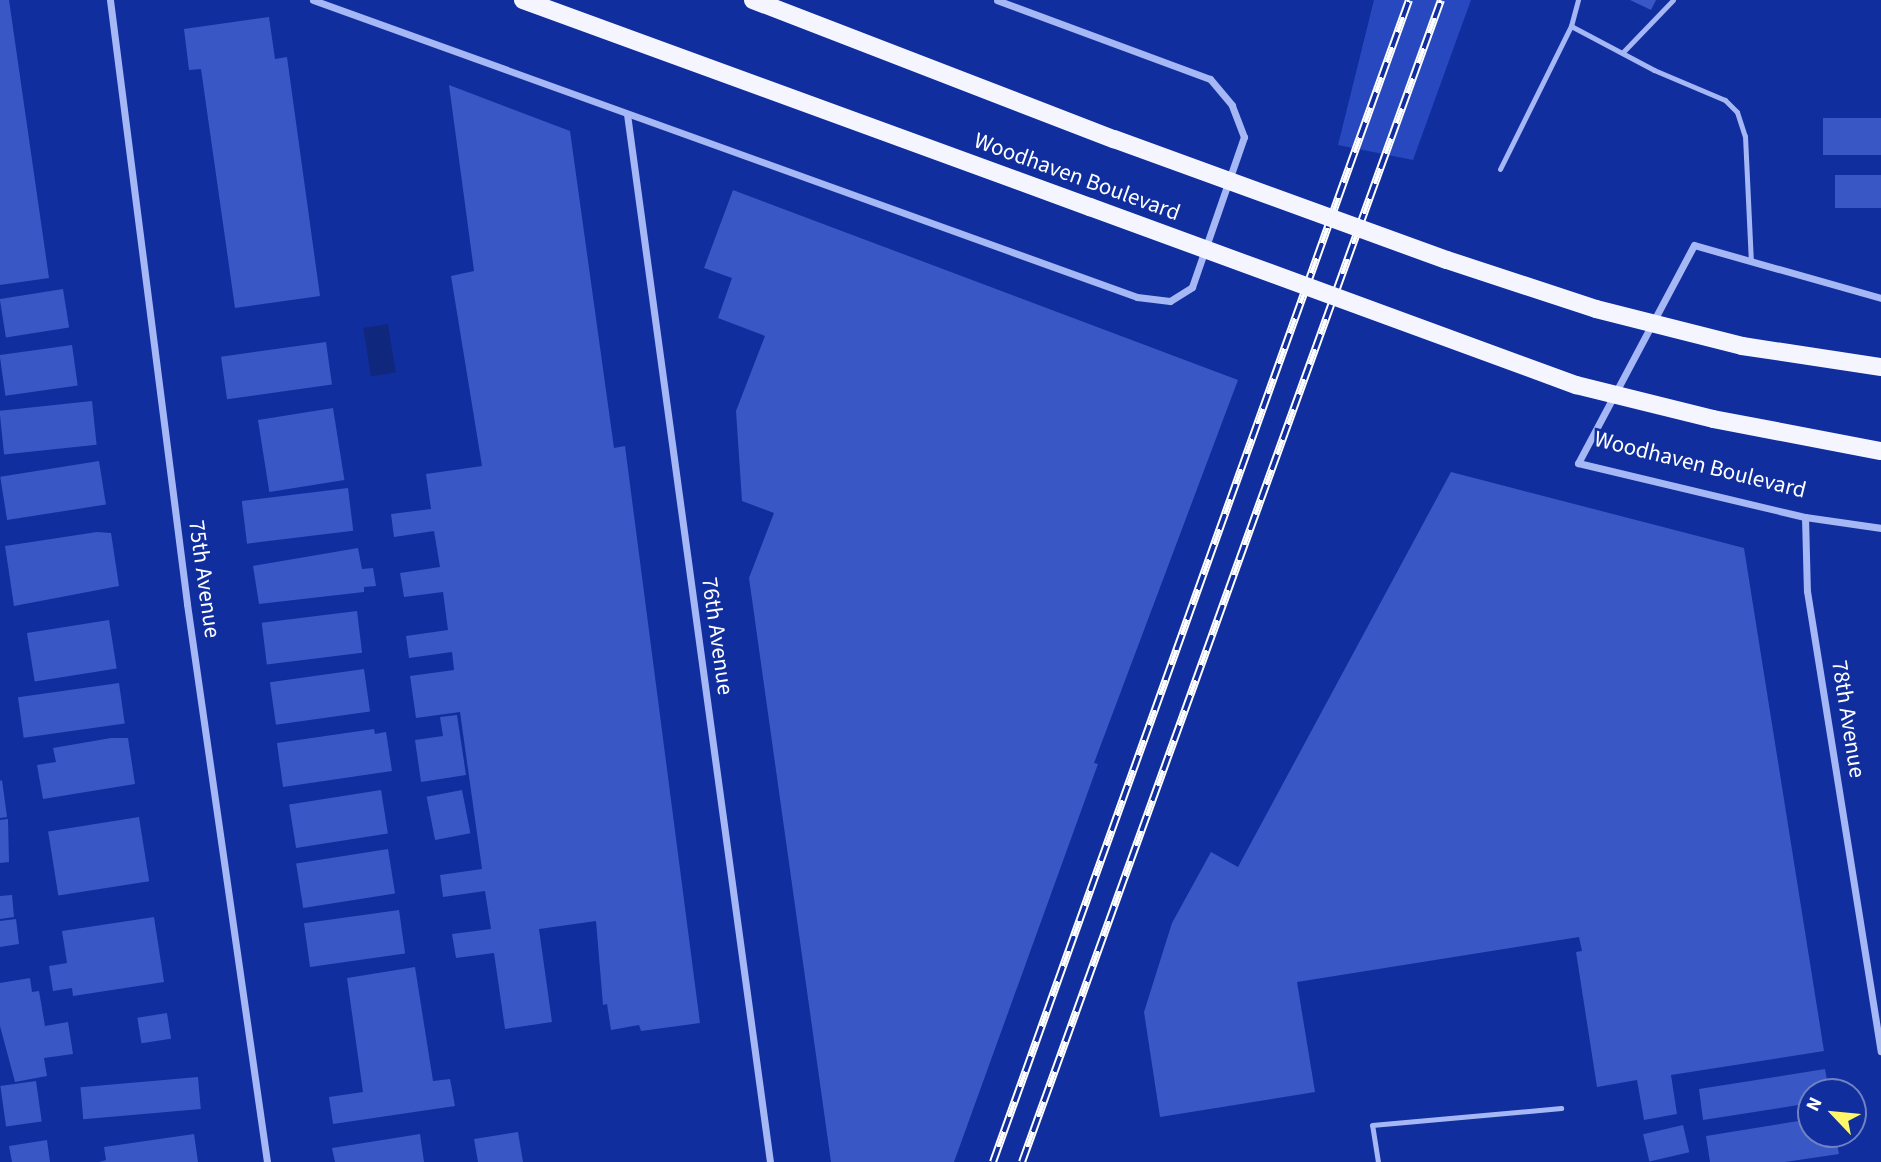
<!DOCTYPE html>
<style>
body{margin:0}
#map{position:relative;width:1881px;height:1162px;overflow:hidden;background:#102e9d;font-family:"Source Sans 3",sans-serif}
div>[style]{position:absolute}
.green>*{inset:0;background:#2748be}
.water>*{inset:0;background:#10277e;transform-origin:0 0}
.building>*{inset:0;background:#3958c5;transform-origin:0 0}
.service>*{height:5px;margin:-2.5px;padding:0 2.5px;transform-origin:2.5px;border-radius:2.5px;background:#a5b7f5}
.minor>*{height:7px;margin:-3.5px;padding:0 3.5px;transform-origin:3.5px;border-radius:3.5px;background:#a5b7f5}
.primary>*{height:18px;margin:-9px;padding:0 9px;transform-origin:9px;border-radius:9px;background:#f4f5ff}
.rail>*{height:8px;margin-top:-4px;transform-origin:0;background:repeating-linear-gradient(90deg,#102e9d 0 16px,#fff 0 32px);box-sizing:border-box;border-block:2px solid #fff}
.primary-bridge>*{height:18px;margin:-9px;padding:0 9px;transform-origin:9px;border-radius:9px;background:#f4f5ff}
span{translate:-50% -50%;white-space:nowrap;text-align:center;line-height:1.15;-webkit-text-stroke:5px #102e9d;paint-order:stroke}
.street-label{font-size:23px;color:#fff}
.north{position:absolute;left:1797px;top:1078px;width:70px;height:70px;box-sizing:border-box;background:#102e9d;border:2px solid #7082c4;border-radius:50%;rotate:296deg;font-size:19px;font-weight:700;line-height:28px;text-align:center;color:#fff}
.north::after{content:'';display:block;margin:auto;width:24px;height:32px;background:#fff66a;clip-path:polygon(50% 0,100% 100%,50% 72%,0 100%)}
</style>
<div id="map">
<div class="green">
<i style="clip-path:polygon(1374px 0,1471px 0,1413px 160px,1338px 145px)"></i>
</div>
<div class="water">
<i style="left:388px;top:324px;width:49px;height:25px;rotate:81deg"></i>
</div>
<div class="building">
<i style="clip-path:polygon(0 0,9px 0,49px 278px,0 285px)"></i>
<i style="clip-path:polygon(1630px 0,1656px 0,1651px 10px)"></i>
<i style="clip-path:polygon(269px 17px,275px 59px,287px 57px,320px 296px,235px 308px,201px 69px,189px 70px,184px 29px)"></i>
<i style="clip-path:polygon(449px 85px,570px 131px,614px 448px,625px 446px,700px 1023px,641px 1031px,639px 1025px,611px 1030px,607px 1004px,603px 1005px,596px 921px,539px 929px,552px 1022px,505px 1029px,494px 953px,456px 958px,452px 934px,491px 929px,485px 891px,443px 897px,440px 875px,482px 869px,460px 712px,416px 718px,410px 676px,454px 670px,452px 652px,409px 658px,406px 636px,448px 630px,443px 592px,404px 597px,400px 573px,440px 567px,434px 531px,394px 537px,391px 514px,431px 509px,426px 474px,482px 466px,451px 276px,474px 271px)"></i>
<i style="left:1881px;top:118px;width:37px;height:58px;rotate:90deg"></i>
<i style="left:1881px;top:175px;width:33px;height:46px;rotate:90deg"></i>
<i style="clip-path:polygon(733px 190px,1238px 380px,1094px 763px,1098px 764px,954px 1162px,831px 1162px,749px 578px,774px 513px,742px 501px,736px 411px,765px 336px,718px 318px,732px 278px,704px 268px)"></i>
<i style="left:63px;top:289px;width:39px;height:64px;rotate:81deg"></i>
<i style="left:326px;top:342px;width:43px;height:106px;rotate:82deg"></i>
<i style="left:72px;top:345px;width:41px;height:73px;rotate:82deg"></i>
<i style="left:92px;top:401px;width:44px;height:93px;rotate:84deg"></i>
<i style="left:333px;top:408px;width:73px;height:76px;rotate:81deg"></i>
<i style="left:99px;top:461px;width:44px;height:100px;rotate:81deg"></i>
<i style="clip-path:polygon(1451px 472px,1744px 548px,1824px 1051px,1671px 1075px,1677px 1114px,1644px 1120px,1637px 1080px,1597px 1087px,1576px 952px,1582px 951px,1579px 937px,1297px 982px,1315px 1092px,1160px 1117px,1144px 1012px,1172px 923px,1211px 852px,1238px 867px)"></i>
<i style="left:348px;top:488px;width:43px;height:107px;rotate:83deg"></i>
<i style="clip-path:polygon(97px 532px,111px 533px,119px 586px,14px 606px,5px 546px)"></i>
<i style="clip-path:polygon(358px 548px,362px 569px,373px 568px,376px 586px,364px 587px,364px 592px,259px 604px,253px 566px)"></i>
<i style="left:357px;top:611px;width:42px;height:96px;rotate:83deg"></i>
<i style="left:109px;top:620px;width:49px;height:83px;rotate:81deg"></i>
<i style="left:364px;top:669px;width:43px;height:95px;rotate:82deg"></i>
<i style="left:119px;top:683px;width:41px;height:102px;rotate:82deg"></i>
<i style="clip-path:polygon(457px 715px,466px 775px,421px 782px,415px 740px,443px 736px,440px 717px)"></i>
<i style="clip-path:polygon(374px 729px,375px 734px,386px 732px,392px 771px,283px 787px,277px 743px)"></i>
<i style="clip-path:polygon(111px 738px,128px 738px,135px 784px,43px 799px,37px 765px,56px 762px,53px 748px)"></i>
<i style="clip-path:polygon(2px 780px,7px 817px,0 818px,0 781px)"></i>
<i style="left:381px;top:790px;width:44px;height:93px;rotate:81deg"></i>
<i style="left:462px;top:790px;width:44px;height:36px;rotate:79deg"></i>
<i style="left:139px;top:817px;width:65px;height:92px;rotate:81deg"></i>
<i style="clip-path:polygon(8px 819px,9px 862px,0 863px,0 820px)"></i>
<i style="left:388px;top:849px;width:45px;height:93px;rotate:81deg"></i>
<i style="clip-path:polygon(12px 895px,14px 917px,0 919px,0 896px)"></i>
<i style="left:399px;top:910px;width:44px;height:96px;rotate:82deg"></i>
<i style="clip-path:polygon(154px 917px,164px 982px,73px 996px,72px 988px,53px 991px,49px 966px,67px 963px,62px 931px)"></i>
<i style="clip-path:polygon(16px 919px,19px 944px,0 947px,0 921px)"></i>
<i style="clip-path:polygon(415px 967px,433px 1081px,450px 1079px,455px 1106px,333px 1124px,329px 1097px,363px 1092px,347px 978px)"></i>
<i style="clip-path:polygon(30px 978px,32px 992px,39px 991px,45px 1026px,68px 1022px,73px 1054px,44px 1058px,47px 1076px,15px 1082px,0 1026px,0 983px)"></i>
<i style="left:167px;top:1013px;width:26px;height:30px;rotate:81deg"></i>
<i style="clip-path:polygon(1825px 1069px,1829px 1092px,1811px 1092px,1811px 1103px,1703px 1120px,1699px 1089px)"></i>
<i style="left:198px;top:1077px;width:32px;height:118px;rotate:85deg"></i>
<i style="left:36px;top:1081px;width:41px;height:36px;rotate:82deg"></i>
<i style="clip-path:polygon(1811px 1119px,1811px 1134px,1835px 1134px,1839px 1154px,1785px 1162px,1710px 1162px,1706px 1136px)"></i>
<i style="left:1683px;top:1125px;width:28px;height:41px;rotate:77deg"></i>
<i style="clip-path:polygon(518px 1132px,523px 1162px,478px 1162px,474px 1139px)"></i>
<i style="clip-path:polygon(194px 1134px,198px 1162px,99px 1162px,106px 1160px,104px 1147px)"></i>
<i style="clip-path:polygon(420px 1134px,424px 1162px,335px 1162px,332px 1148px)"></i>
<i style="clip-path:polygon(47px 1140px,50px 1162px,12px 1162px,9px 1146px)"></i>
</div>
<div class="service">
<i style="left:1571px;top:26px;width:27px;rotate:-75deg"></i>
<i style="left:1623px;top:52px;width:72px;rotate:-46.1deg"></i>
<i style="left:1500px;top:169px;width:160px;rotate:-63.6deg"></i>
<i style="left:1571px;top:26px;width:94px;rotate:27.9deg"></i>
<i style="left:1654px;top:70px;width:77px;rotate:22.9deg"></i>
<i style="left:1725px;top:100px;width:17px;rotate:45deg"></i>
<i style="left:1737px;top:112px;width:25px;rotate:72deg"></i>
<i style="left:1745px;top:136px;width:125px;rotate:87.3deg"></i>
<i style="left:1378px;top:1162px;width:37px;rotate:-99deg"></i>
<i style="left:1372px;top:1125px;width:190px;rotate:-5.1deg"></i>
</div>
<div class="minor">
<i style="left:110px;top:0;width:609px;rotate:82.73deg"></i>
<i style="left:187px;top:604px;width:564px;rotate:81.84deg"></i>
<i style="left:313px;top:0;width:876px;rotate:19.82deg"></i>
<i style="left:1137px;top:297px;width:33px;rotate:7deg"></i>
<i style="left:1170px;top:301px;width:26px;rotate:-32deg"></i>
<i style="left:1192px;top:287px;width:159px;rotate:-70.9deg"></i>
<i style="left:1244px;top:137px;width:34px;rotate:-111deg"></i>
<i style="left:1232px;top:105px;width:34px;rotate:-130deg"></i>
<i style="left:1210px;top:79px;width:227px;rotate:-159.7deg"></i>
<i style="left:627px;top:114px;width:1058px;rotate:82.23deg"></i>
<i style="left:1881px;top:298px;width:194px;rotate:-164.2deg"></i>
<i style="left:1694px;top:245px;width:247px;rotate:118deg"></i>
<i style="left:1578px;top:463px;width:233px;rotate:13.4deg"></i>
<i style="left:1805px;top:517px;width:77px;rotate:8.2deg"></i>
<i style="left:1805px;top:517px;width:74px;rotate:88.5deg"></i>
<i style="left:1807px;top:591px;width:466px;rotate:80.9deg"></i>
</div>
<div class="primary">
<i style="left:523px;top:0;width:604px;rotate:20.06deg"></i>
<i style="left:753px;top:0;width:387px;rotate:21.1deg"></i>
<i style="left:1742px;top:346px;width:141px;rotate:8.6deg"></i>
<i style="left:1713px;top:419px;width:171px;rotate:10.8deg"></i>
</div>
<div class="rail">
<i style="left:993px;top:1162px;width:1234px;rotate:-70.3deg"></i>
<i style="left:1022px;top:1162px;width:1235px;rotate:-70.17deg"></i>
</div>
<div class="primary-bridge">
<i style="left:1114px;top:139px;width:354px;rotate:20deg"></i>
<i style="left:1447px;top:260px;width:157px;rotate:18.2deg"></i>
<i style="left:1596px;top:309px;width:151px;rotate:14.2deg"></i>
<i style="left:1090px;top:207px;width:518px;rotate:20.12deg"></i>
<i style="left:1576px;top:385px;width:141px;rotate:13.9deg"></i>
</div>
<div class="street-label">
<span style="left:1077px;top:177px;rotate:20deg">Woodhaven Boulevard</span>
<span style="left:1700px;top:465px;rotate:14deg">Woodhaven Boulevard</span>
<span style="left:204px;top:579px;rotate:82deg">75th Avenue</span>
<span style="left:717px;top:636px;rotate:82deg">76th Avenue</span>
<span style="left:1848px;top:719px;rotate:81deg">78th Avenue</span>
</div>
<div class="north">N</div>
</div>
